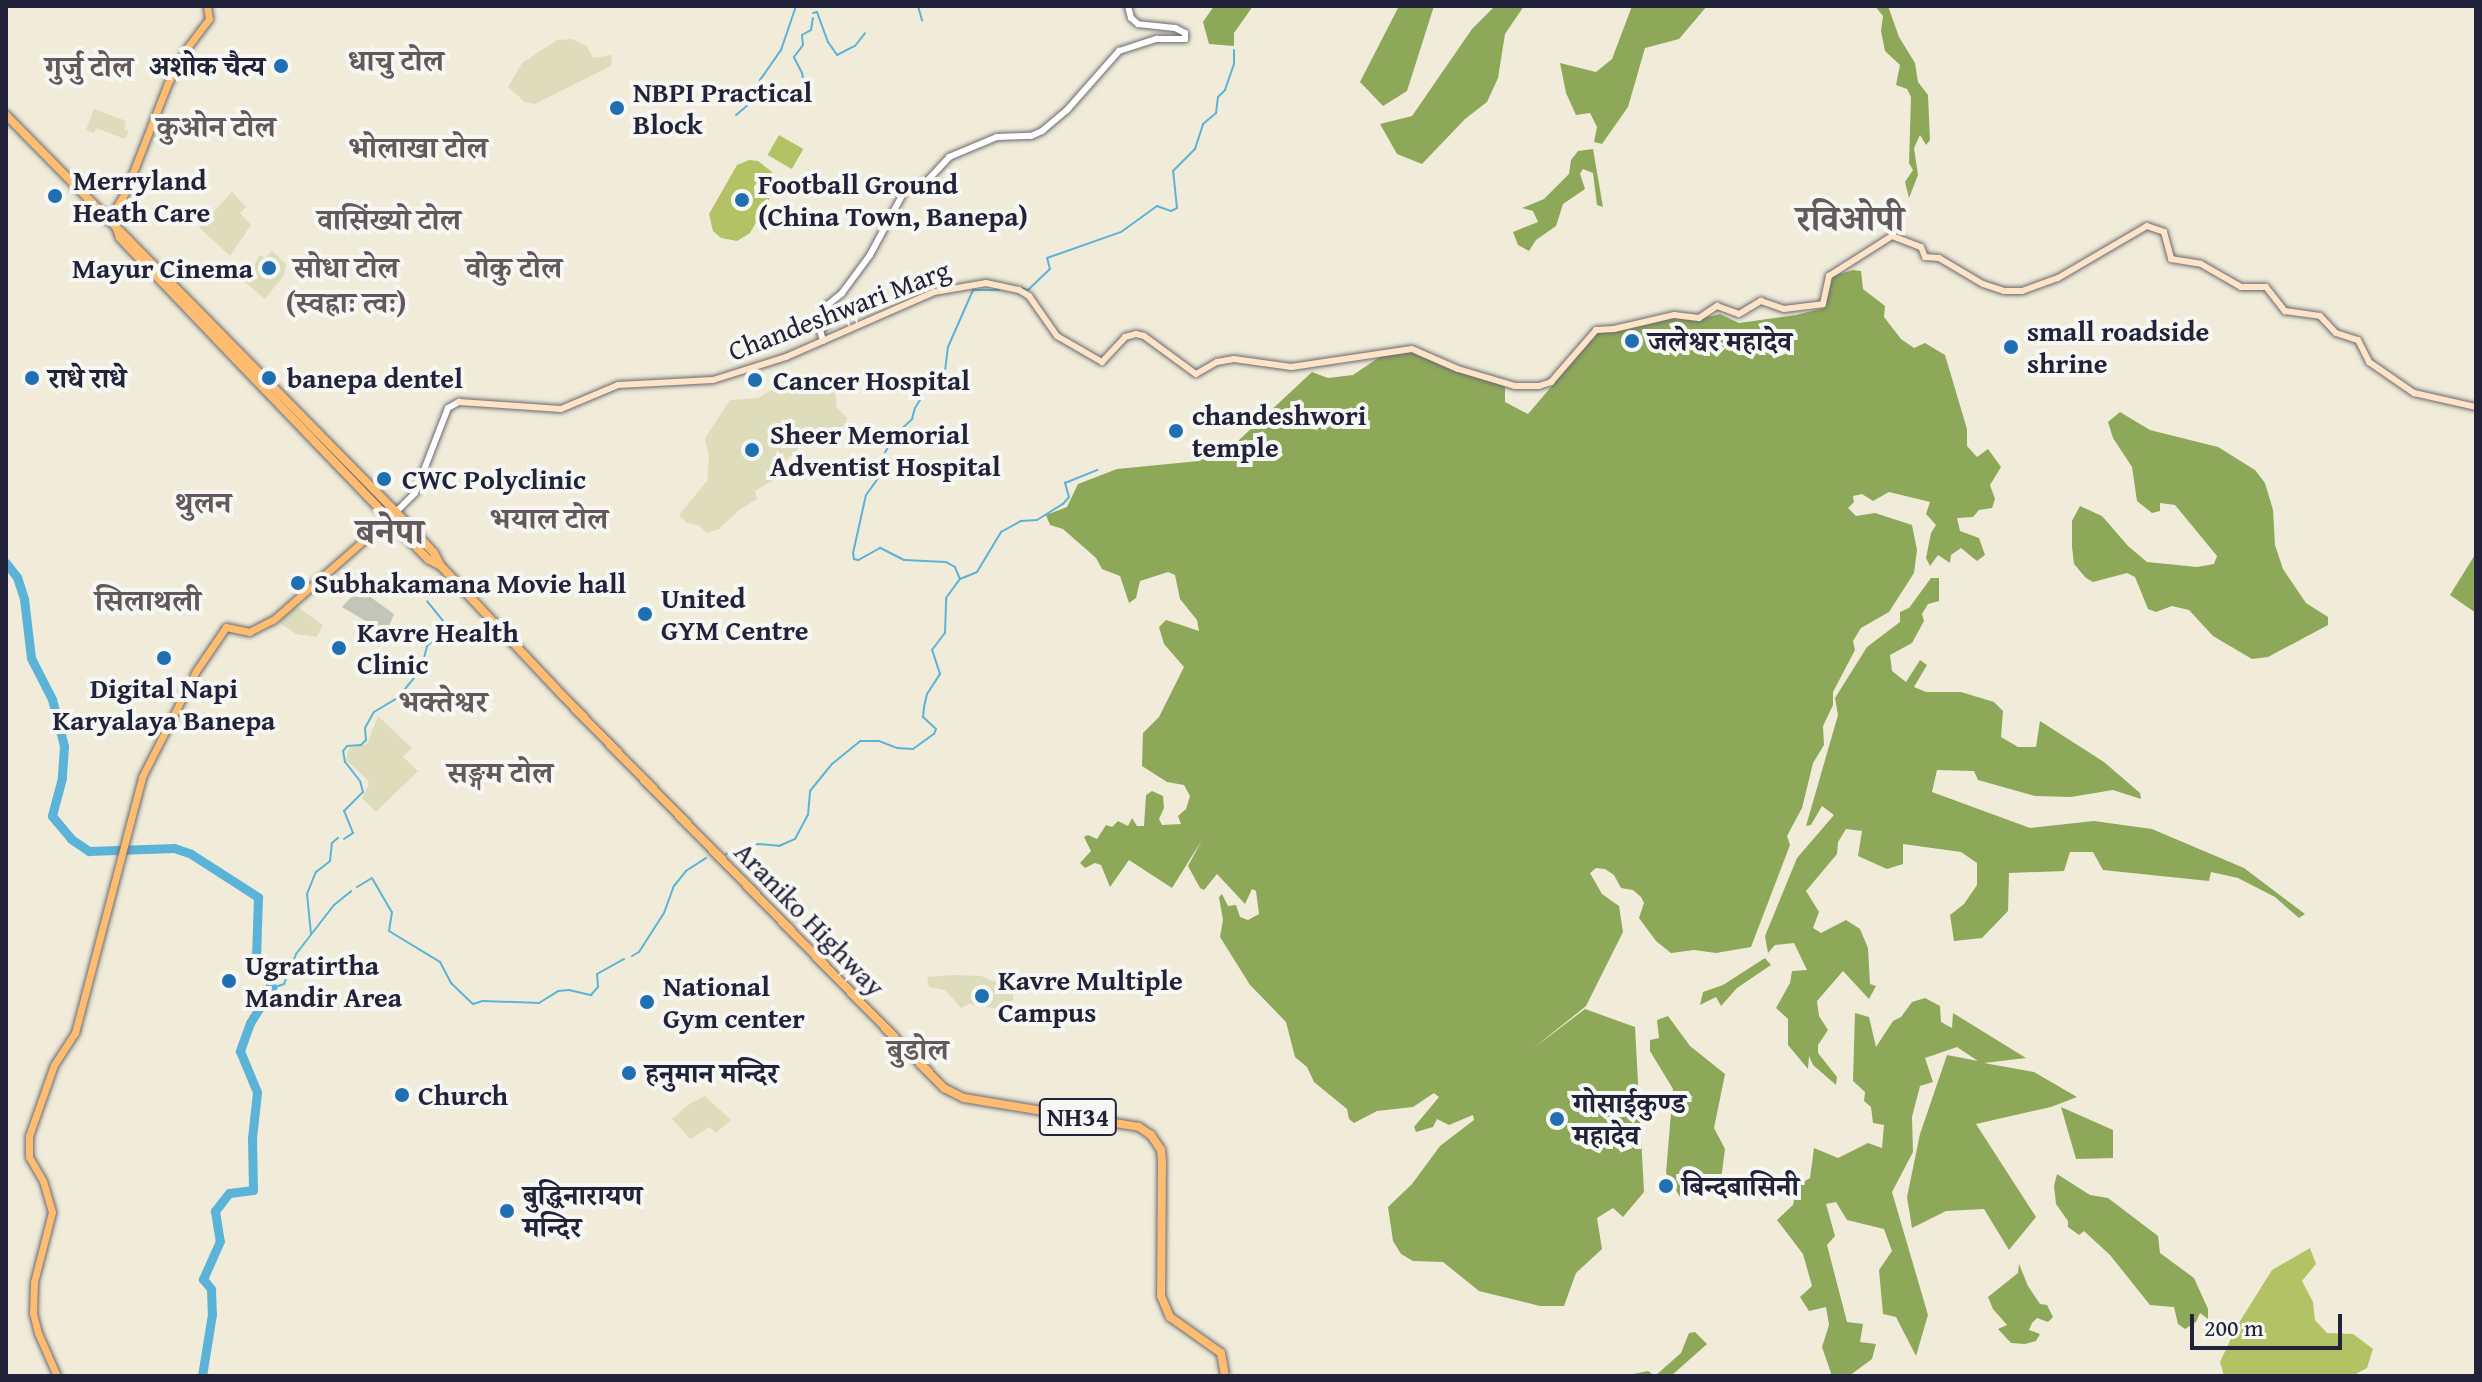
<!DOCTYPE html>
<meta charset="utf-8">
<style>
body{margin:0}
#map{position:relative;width:2482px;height:1382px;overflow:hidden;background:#f0ecd9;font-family:"Gentium Book Plus","Noto Serif Devanagari",serif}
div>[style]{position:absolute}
.built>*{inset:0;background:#ddddbc}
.industrial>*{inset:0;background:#c2c6b9}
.green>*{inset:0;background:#b3c265;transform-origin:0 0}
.forest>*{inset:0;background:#8ea85a}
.stream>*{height:2px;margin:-1px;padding:0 1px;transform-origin:1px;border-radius:1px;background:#5bb3d8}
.river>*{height:9px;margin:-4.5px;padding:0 4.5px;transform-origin:4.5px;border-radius:4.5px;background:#5bb3d8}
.roads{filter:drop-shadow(0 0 2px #6a6972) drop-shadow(0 0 2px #6a6972)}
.tertiary>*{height:6px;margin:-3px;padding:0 3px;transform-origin:3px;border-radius:3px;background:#fff}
.secondary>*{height:6px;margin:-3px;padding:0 3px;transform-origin:3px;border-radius:3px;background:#fee4c6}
.primary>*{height:7px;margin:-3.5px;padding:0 3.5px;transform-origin:3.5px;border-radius:3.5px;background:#fdbc70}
.trunk>*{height:8px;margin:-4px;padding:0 4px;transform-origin:4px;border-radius:4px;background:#fdbc70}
.dots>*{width:22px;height:22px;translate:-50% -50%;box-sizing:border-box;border:4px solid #f6f6f2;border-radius:50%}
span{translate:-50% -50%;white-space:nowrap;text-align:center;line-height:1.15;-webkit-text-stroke:8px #f6f6f2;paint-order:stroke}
.shield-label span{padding:2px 6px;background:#f6f6f2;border:2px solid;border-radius:6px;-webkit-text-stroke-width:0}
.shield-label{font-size:26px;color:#22223b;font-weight:700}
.poi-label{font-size:28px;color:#22223b;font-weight:700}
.right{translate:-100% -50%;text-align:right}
.left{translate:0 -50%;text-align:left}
.street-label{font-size:28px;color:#22223b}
.neighbourhood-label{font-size:30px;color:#63585b;font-weight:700}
.district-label{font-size:36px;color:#63585b;font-weight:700}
.frame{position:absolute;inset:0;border:8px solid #22223b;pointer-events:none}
.scale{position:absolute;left:2190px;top:1314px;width:152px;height:36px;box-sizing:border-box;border:4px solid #22223b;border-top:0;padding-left:10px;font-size:24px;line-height:28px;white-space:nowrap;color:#22223b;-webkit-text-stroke:6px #f6f6f2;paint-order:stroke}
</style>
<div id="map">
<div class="built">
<i style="clip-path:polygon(572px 39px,587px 46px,593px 58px,612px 55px,611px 66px,535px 104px,525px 102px,508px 87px,522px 63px,557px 40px)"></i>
<i style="clip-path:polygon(94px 109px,126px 121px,124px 129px,129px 131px,125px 139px,96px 128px,94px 133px,86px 130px)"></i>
<i style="clip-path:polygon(232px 192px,246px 207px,240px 213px,251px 225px,230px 256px,199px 227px)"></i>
<i style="clip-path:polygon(272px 251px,286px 264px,284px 275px,265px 299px,245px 282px,260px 255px,265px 258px)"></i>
<i style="clip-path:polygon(800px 373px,824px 383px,828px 390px,835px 389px,837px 408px,847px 418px,845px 426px,807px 434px,804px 443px,784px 462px,775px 479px,755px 491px,757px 499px,739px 510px,719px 529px,707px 533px,700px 526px,686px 522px,679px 515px,707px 481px,709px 457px,705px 438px,730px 400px,758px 398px)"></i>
<i style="clip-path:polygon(296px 606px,323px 625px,317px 637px,296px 634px,279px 622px)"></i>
<i style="clip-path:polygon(378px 716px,412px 748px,403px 757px,418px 771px,376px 812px,362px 798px,369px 784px,367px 779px,346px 760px,349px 748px,367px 744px)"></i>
<i style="clip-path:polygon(952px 975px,981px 976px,1013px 989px,1013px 1000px,1003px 1010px,969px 1004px,961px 1008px,945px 990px,929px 987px,927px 977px)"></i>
<i style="clip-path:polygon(705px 1096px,731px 1120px,716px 1133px,709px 1127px,690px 1139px,672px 1119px,689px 1104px)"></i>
</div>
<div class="industrial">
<i style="clip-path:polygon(355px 593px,365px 598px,369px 596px,394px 614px,386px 633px,342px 607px)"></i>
</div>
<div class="green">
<i style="left:779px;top:135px;width:28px;height:23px;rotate:30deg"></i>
<i style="clip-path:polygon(749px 160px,758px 161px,772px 172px,776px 187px,750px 233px,737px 241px,721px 238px,713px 231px,709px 214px,737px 165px)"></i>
<i style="clip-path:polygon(2310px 1248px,2316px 1264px,2302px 1281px,2313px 1302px,2315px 1320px,2327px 1333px,2353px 1334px,2373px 1349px,2367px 1368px,2352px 1376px,2224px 1376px,2220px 1362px,2237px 1326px,2272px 1270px)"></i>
</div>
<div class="forest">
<i style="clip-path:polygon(1214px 6px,1253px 6px,1234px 33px,1234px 46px,1209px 44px,1203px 22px)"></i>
<i style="clip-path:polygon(1399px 6px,1434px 6px,1407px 91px,1383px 106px,1360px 82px)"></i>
<i style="clip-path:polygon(1495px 6px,1524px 6px,1505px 34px,1498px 78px,1487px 102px,1465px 119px,1422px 164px,1397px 154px,1380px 124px,1412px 116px,1472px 29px)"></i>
<i style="clip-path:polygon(1632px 6px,1707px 6px,1679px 39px,1645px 48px,1628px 107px,1602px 144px,1594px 142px,1597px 127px,1590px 113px,1576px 115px,1566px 93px,1560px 63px,1596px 72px,1612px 59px)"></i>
<i style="clip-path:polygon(1875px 6px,1888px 6px,1899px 37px,1915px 63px,1918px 82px,1928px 95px,1930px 140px,1926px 145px,1920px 135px,1914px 148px,1918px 175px,1909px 198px,1905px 182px,1913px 170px,1909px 163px,1911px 97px,1907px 89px,1896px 85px,1900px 65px,1885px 51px,1881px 31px,1883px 16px)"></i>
<i style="clip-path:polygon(1593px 149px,1603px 207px,1597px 205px,1593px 173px,1583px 169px,1580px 174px,1585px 189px,1563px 204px,1556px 226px,1536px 240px,1529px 251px,1518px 245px,1513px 232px,1538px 222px,1533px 211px,1522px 208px,1544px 199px,1569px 174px,1571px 160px,1578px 151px)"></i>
<i style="clip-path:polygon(1853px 270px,1861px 271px,1863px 289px,1885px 306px,1884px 317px,1901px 339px,1914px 348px,1925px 343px,1945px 355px,1967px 429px,1967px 446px,1977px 457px,1988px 449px,2001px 467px,1990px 485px,1995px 499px,1992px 508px,1979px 510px,1973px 517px,1957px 518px,1960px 531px,1979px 538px,1985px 555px,1977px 561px,1961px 548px,1951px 555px,1950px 563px,1938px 555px,1930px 566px,1926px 558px,1931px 533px,1936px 525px,1926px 514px,1930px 502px,1889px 492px,1873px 501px,1862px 494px,1853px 496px,1854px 502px,1848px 508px,1856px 516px,1875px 513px,1912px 525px,1917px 550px,1914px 573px,1889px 612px,1861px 628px,1853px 641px,1855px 650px,1833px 692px,1833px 705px,1823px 726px,1824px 745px,1813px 763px,1802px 808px,1787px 836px,1790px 845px,1751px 947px,1716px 953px,1694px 950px,1671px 953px,1656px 941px,1639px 918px,1644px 903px,1641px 897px,1633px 890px,1621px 888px,1614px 875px,1605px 869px,1596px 868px,1590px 873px,1602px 894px,1619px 906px,1623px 932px,1586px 1006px,1531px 1050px,1585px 1009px,1635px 1027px,1644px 1192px,1623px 1217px,1613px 1208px,1597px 1218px,1602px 1249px,1576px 1273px,1564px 1306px,1540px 1306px,1479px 1291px,1443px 1262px,1413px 1261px,1401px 1254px,1393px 1241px,1388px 1207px,1412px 1184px,1440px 1146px,1474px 1120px,1473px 1115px,1449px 1125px,1437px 1119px,1433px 1127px,1416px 1132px,1414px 1127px,1439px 1097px,1434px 1093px,1413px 1107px,1377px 1111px,1354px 1123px,1349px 1119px,1347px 1109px,1314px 1082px,1307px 1067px,1295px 1057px,1286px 1022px,1250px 985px,1220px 937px,1223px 920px,1219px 897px,1222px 894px,1228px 906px,1236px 905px,1240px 917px,1248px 920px,1259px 914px,1256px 891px,1252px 889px,1245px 904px,1217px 874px,1204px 890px,1200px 888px,1188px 866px,1202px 840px,1172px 888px,1129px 860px,1110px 887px,1101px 865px,1095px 863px,1085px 868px,1080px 863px,1091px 851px,1084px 837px,1088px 835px,1097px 839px,1106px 825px,1112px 827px,1118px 821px,1128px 826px,1132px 818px,1137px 826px,1144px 826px,1146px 795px,1152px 791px,1163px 796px,1164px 808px,1159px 819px,1162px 825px,1181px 824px,1178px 816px,1186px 809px,1190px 796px,1184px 785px,1167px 782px,1142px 766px,1143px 733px,1159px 717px,1184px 667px,1164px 644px,1159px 627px,1166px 620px,1199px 631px,1197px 620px,1180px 599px,1175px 575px,1168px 572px,1140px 581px,1136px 598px,1129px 603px,1120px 576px,1102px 569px,1096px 558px,1063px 529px,1050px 525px,1046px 515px,1067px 507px,1078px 484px,1117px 469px,1199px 461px,1238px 441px,1312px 372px,1328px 378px,1353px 375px,1384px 354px,1416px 350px,1458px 372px,1505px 385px,1505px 402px,1528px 414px,1598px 332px,1670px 317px,1699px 319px,1720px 314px,1739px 323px,1796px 315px,1824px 308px,1833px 276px)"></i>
<i style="clip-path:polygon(2120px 412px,2150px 430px,2218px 447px,2255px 470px,2265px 483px,2273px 510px,2275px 545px,2283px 569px,2306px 603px,2328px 617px,2328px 625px,2268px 657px,2252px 659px,2213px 636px,2189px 610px,2172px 606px,2156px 612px,2148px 609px,2135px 577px,2127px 573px,2093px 582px,2086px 578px,2074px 564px,2072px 547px,2072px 521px,2080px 506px,2102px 516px,2128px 546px,2147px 562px,2197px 567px,2214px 564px,2217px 556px,2175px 505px,2160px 503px,2160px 511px,2152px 513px,2137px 501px,2132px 467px,2113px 438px,2108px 422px)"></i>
<i style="clip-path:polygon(2476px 553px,2476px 613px,2450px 595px)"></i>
<i style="clip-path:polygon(1931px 578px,1939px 578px,1939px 601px,1928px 604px,1922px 614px,1924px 621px,1912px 643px,1890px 655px,1892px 671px,1906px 682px,1920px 660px,1927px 665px,1914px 687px,1926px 692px,1961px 692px,1994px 702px,2003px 711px,2001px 737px,2018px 747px,2036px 747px,2040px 721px,2104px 762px,2140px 793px,2141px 799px,2113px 790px,2071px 797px,2035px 796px,1978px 780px,1974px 771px,1937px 770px,1932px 792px,2030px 828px,2094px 821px,2152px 829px,2244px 868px,2305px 914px,2299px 918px,2275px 897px,2238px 878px,2211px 872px,2209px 881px,2103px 870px,2093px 852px,2070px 852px,2064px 871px,2009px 873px,2008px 911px,1982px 938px,1954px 941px,1950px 915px,1964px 904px,1977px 885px,1977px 863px,1961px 852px,1903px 844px,1903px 864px,1887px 869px,1858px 856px,1862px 831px,1846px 829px,1838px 842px,1837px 854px,1806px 891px,1819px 912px,1813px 928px,1821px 933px,1846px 920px,1860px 929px,1868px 948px,1870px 984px,1876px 986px,1869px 999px,1843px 971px,1817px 1001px,1819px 1016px,1828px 1030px,1818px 1045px,1818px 1053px,1837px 1077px,1836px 1085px,1813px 1065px,1809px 1056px,1808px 1069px,1788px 1045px,1788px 1019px,1776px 1008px,1790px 983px,1792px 971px,1807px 970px,1794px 943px,1775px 945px,1768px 953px,1765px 936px,1797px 858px,1834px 815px,1822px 806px,1811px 825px,1806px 826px,1838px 715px,1835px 698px,1867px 647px,1900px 622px,1900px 612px,1909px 608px)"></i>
<i style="clip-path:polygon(1765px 958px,1771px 965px,1737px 988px,1721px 1006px,1716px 997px,1700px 1005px,1703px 992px,1723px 985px)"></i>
<i style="clip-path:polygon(1925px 998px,1940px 1006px,1941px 1022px,1952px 1028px,1953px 1013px,2026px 1058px,1984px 1063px,2034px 1072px,2077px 1097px,2051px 1107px,1976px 1124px,2036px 1217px,2009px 1250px,1984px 1209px,1946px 1211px,1912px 1228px,1907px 1197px,1920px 1134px,1947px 1055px,1978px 1061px,1957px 1047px,1925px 1058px,1933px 1082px,1920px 1086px,1912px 1117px,1913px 1152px,1892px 1192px,1928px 1315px,1916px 1356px,1896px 1317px,1883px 1314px,1879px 1270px,1892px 1251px,1884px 1229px,1847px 1220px,1836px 1202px,1826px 1204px,1835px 1236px,1827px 1245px,1847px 1322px,1863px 1324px,1860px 1342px,1876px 1344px,1872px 1359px,1849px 1376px,1832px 1376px,1822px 1347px,1829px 1325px,1826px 1307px,1809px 1311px,1800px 1297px,1812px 1286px,1803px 1254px,1777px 1220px,1793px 1205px,1797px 1186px,1810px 1178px,1814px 1148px,1838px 1158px,1868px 1143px,1882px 1148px,1884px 1125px,1873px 1123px,1871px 1107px,1864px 1101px,1865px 1092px,1853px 1081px,1855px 1013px,1869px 1017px,1876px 1047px,1893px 1021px,1901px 1017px,1912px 1002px)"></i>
<i style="clip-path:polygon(1668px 1016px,1690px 1046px,1725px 1074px,1714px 1128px,1725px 1149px,1720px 1187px,1680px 1197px,1666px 1173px,1673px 1089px,1650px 1051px,1650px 1040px,1659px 1038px,1657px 1020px)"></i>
<i style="clip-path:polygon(2061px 1107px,2113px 1130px,2113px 1158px,2076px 1159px)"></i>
<i style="clip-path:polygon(2057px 1174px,2090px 1195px,2108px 1198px,2158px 1236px,2160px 1253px,2194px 1278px,2208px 1309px,2208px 1319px,2200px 1313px,2196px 1322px,2185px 1329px,2178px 1324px,2174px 1307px,2150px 1305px,2110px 1255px,2084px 1231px,2079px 1235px,2068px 1227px,2068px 1221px,2056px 1204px,2054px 1186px)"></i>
<i style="clip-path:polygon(2019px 1264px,2028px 1286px,2040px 1304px,2047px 1305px,2053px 1317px,2048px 1322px,2037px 1318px,2032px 1323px,2029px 1330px,2040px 1334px,2036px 1341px,2025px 1344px,2011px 1343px,1998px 1329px,2007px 1325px,1993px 1309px,1988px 1297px,2018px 1273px)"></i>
<i style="clip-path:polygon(1695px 1332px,1707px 1344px,1671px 1376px,1624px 1376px,1648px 1371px,1655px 1376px,1681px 1353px,1689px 1333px)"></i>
</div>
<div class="stream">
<i style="left:918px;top:6px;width:15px;rotate:74deg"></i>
<i style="left:813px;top:13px;width:4px;rotate:-14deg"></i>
<i style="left:817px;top:12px;width:32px;rotate:70deg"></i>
<i style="left:828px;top:42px;width:16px;rotate:55deg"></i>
<i style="left:837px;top:55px;width:20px;rotate:-27deg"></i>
<i style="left:855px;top:46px;width:16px;rotate:-52deg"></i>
<i style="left:805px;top:96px;width:23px;rotate:-97deg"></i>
<i style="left:802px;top:73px;width:18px;rotate:-117deg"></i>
<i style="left:794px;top:57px;width:15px;rotate:-53deg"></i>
<i style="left:803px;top:45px;width:10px;rotate:-96deg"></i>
<i style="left:802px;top:35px;width:10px;rotate:-29deg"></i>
<i style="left:811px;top:30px;width:12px;rotate:-81deg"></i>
<i style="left:736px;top:115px;width:25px;rotate:-40deg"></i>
<i style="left:755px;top:99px;width:20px;rotate:-75deg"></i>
<i style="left:760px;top:80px;width:37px;rotate:-55deg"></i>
<i style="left:781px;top:50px;width:46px;rotate:-71.2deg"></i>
<i style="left:1021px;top:288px;width:7px;rotate:16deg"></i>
<i style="left:1028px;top:290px;width:30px;rotate:-44deg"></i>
<i style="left:1050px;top:269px;width:11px;rotate:-105deg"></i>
<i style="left:1047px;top:258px;width:78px;rotate:-19.4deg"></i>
<i style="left:1121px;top:232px;width:44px;rotate:-35.8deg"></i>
<i style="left:1157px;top:206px;width:15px;rotate:20deg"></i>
<i style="left:1171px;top:211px;width:7px;rotate:-27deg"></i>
<i style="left:1177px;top:208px;width:37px;rotate:-96deg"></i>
<i style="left:1173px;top:171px;width:31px;rotate:-45deg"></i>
<i style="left:1195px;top:149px;width:26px;rotate:-72deg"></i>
<i style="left:1203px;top:124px;width:17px;rotate:-40deg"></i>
<i style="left:1216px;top:113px;width:16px;rotate:-83deg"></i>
<i style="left:1218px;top:97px;width:10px;rotate:-45deg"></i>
<i style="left:1225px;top:90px;width:28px;rotate:-71deg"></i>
<i style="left:1234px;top:64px;width:14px;rotate:-90deg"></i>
<i style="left:960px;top:579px;width:13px;rotate:-113deg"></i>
<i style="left:955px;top:567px;width:10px;rotate:-151deg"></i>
<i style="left:946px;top:562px;width:42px;rotate:-177.3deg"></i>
<i style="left:904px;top:560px;width:27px;rotate:-153deg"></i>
<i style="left:880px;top:548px;width:25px;rotate:151deg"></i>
<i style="left:858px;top:560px;width:4px;rotate:-166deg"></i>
<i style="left:854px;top:559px;width:6px;rotate:-99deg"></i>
<i style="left:853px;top:553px;width:59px;rotate:-77.4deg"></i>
<i style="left:866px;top:495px;width:22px;rotate:-54deg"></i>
<i style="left:879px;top:477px;width:11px;rotate:-38deg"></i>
<i style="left:888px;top:470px;width:13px;rotate:-117deg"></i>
<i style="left:882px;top:458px;width:25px;rotate:-61deg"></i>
<i style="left:894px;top:436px;width:25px;rotate:-43deg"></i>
<i style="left:912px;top:419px;width:11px;rotate:-75deg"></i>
<i style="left:915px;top:408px;width:22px;rotate:-58deg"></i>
<i style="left:927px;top:389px;width:25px;rotate:-45deg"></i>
<i style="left:945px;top:371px;width:24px;rotate:-83deg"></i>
<i style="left:948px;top:347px;width:62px;rotate:-66.3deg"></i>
<i style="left:973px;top:290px;width:26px"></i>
<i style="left:401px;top:694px;width:32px;rotate:-51deg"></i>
<i style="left:421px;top:669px;width:24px;rotate:-75deg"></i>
<i style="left:427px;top:646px;width:28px;rotate:-42deg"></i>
<i style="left:448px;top:627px;width:33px;rotate:-129deg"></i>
<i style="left:344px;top:839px;width:11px;rotate:-34deg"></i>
<i style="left:353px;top:833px;width:24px;rotate:-112deg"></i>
<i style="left:344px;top:811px;width:27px;rotate:-45deg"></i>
<i style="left:363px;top:792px;width:11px;rotate:-105deg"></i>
<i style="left:360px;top:781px;width:24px;rotate:-128deg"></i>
<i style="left:345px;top:762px;width:11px;rotate:-100deg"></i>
<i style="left:343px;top:751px;width:6px;rotate:-51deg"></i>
<i style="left:347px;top:746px;width:14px;rotate:-4deg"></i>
<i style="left:361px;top:745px;width:7px;rotate:-45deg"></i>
<i style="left:366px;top:740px;width:12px;rotate:-95deg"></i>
<i style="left:365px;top:728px;width:18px;rotate:-61deg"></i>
<i style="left:374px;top:712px;width:27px;rotate:-31deg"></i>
<i style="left:726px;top:854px;width:34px;rotate:-17deg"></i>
<i style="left:758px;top:844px;width:21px;rotate:5deg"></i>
<i style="left:779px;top:846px;width:17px;rotate:-24deg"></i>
<i style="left:795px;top:839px;width:27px;rotate:-62deg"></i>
<i style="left:808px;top:815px;width:24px;rotate:-85deg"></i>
<i style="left:810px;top:791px;width:35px;rotate:-51deg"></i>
<i style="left:832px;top:764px;width:36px;rotate:-39deg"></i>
<i style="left:860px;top:741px;width:19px"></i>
<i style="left:879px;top:741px;width:19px;rotate:21deg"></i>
<i style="left:897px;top:748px;width:16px;rotate:4deg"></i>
<i style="left:913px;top:749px;width:26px;rotate:-36deg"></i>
<i style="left:934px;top:734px;width:5px;rotate:-68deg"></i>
<i style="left:936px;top:729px;width:18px;rotate:-137deg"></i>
<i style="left:923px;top:717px;width:10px;rotate:-84deg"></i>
<i style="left:924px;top:707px;width:13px;rotate:-77deg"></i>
<i style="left:927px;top:694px;width:24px;rotate:-57deg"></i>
<i style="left:940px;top:674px;width:25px;rotate:-108deg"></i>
<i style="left:932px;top:650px;width:21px;rotate:-53deg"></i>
<i style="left:945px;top:633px;width:35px;rotate:-88deg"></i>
<i style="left:946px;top:598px;width:24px;rotate:-54deg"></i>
<i style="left:960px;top:579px;width:18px;rotate:-22deg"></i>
<i style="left:977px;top:572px;width:47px;rotate:-59deg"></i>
<i style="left:1001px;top:532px;width:23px;rotate:-29deg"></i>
<i style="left:1021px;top:521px;width:16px;rotate:-4deg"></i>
<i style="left:1037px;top:520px;width:31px;rotate:-32deg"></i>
<i style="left:1063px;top:504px;width:9px;rotate:-49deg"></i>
<i style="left:1069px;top:497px;width:15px;rotate:-106deg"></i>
<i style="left:1065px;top:483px;width:35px;rotate:-22deg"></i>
<i style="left:357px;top:887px;width:17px;rotate:-31deg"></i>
<i style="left:372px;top:878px;width:39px;rotate:60deg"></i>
<i style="left:392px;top:912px;width:19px;rotate:99deg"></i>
<i style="left:389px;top:931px;width:60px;rotate:31.3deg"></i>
<i style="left:440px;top:962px;width:24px;rotate:62deg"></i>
<i style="left:451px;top:983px;width:30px;rotate:44deg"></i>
<i style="left:473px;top:1004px;width:10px;rotate:-17deg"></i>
<i style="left:483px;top:1001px;width:56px;rotate:2deg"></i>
<i style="left:539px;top:1003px;width:22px;rotate:-32deg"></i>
<i style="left:558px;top:991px;width:11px;rotate:-5deg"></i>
<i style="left:569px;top:990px;width:23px;rotate:13deg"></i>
<i style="left:591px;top:995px;width:11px;rotate:-49deg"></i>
<i style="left:598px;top:987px;width:13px;rotate:-94deg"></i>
<i style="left:597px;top:974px;width:31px;rotate:-29deg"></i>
<i style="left:311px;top:934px;width:40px;rotate:-95.7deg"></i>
<i style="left:307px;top:894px;width:24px;rotate:-68deg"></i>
<i style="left:316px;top:872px;width:18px;rotate:-38deg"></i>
<i style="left:330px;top:861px;width:18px;rotate:-84deg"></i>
<i style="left:332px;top:843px;width:8px;rotate:-40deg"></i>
<i style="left:632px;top:956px;width:8px;rotate:-30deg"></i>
<i style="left:639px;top:952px;width:46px;rotate:-57.3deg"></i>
<i style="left:664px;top:913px;width:29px;rotate:-70deg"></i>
<i style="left:674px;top:886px;width:19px;rotate:-51deg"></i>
<i style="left:686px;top:871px;width:24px;rotate:-33deg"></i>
<i style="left:272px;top:988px;width:13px;rotate:-18deg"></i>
<i style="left:284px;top:984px;width:32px;rotate:-68deg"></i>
<i style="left:296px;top:954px;width:62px;rotate:-52.2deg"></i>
<i style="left:334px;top:905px;width:22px;rotate:-39deg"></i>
</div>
<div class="river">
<i style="left:6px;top:563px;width:18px;rotate:52deg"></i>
<i style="left:17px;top:577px;width:23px;rotate:72deg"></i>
<i style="left:24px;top:599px;width:59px;rotate:83.2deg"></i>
<i style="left:31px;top:658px;width:46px;rotate:62.9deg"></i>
<i style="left:52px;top:699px;width:49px;rotate:75.7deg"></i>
<i style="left:64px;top:746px;width:32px;rotate:94deg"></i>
<i style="left:62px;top:778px;width:39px;rotate:105deg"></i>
<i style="left:52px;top:816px;width:30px;rotate:50deg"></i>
<i style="left:71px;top:839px;width:22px;rotate:34deg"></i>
<i style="left:89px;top:851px;width:85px;rotate:-2deg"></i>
<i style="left:174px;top:848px;width:18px;rotate:19deg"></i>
<i style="left:191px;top:854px;width:80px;rotate:32.7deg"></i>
<i style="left:258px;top:897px;width:59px;rotate:91.9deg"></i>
<i style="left:256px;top:956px;width:36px;rotate:63deg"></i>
<i style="left:272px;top:988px;width:41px;rotate:122.2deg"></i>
<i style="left:250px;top:1023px;width:30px;rotate:110deg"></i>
<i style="left:240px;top:1051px;width:44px;rotate:67.5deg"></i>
<i style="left:257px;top:1092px;width:46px;rotate:96.2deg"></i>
<i style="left:252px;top:1138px;width:52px;rotate:88.9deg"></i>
<i style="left:253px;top:1190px;width:24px;rotate:173deg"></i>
<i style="left:229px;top:1193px;width:23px;rotate:128deg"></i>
<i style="left:215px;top:1211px;width:30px;rotate:81deg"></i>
<i style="left:220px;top:1241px;width:42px;rotate:114.1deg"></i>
<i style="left:203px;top:1279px;width:13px;rotate:51deg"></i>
<i style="left:211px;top:1289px;width:25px;rotate:88deg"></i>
<i style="left:212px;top:1314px;width:63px;rotate:99.2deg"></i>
</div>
<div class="roads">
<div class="tertiary">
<i style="left:823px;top:341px;width:11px;rotate:-105deg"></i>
<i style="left:820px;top:330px;width:14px;rotate:-45deg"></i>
<i style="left:830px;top:320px;width:14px;rotate:-111deg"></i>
<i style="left:825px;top:307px;width:22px;rotate:-39deg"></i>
<i style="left:842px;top:293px;width:47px;rotate:-53.6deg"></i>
<i style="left:870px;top:255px;width:74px;rotate:-61.7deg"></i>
<i style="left:905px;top:190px;width:24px;rotate:-22deg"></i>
<i style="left:927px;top:181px;width:33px;rotate:-47deg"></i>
<i style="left:949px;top:157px;width:52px;rotate:-22.6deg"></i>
<i style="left:997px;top:137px;width:34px;rotate:-2deg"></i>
<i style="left:1031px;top:136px;width:12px;rotate:-24deg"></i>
<i style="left:1042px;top:131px;width:33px;rotate:-40deg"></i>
<i style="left:1067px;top:110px;width:79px;rotate:-48.6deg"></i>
<i style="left:1119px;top:51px;width:40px;rotate:-18deg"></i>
<i style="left:1157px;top:39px;width:28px"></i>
<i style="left:1185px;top:39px;width:6px;rotate:-90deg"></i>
<i style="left:1185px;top:33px;width:11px;rotate:-153deg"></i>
<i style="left:1175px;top:28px;width:37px;rotate:-174deg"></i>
<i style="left:1138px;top:24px;width:9px;rotate:-139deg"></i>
<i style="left:1131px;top:18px;width:12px;rotate:-104deg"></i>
<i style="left:396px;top:512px;width:27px;rotate:-45deg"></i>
<i style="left:415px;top:493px;width:91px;rotate:-68.8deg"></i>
<i style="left:448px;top:408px;width:13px;rotate:-29deg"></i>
</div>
<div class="secondary">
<i style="left:459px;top:402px;width:102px;rotate:3.9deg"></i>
<i style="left:561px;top:409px;width:62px;rotate:-22.8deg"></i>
<i style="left:618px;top:385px;width:95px;rotate:-3deg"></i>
<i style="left:713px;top:380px;width:77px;rotate:-17.5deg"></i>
<i style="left:786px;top:357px;width:162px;rotate:-23.7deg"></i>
<i style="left:934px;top:292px;width:53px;rotate:-9.8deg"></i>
<i style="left:986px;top:283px;width:34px;rotate:12deg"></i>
<i style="left:1019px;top:290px;width:12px;rotate:31deg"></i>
<i style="left:1029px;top:296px;width:49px;rotate:55deg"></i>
<i style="left:1057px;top:336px;width:52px;rotate:30deg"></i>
<i style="left:1102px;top:362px;width:34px;rotate:-47deg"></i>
<i style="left:1125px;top:337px;width:11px;rotate:-15deg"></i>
<i style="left:1136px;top:334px;width:8px;rotate:14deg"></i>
<i style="left:1144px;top:336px;width:64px;rotate:36.2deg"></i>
<i style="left:1196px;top:374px;width:24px;rotate:-30deg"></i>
<i style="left:1217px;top:362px;width:17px;rotate:-10deg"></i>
<i style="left:1234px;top:359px;width:58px;rotate:8deg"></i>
<i style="left:1291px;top:367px;width:122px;rotate:-8.5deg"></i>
<i style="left:1412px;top:349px;width:50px;rotate:23.5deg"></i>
<i style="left:1458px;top:369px;width:59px;rotate:16.6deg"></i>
<i style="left:1515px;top:386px;width:24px"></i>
<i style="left:1539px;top:386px;width:13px;rotate:-18deg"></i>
<i style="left:1551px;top:382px;width:69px;rotate:-49.1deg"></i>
<i style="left:1596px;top:330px;width:18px;rotate:-3deg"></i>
<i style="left:1614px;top:329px;width:62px;rotate:-13.1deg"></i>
<i style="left:1674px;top:315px;width:25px;rotate:7deg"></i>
<i style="left:1699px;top:318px;width:22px;rotate:-34deg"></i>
<i style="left:1717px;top:306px;width:23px;rotate:20deg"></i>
<i style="left:1739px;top:314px;width:26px;rotate:-31deg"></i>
<i style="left:1761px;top:301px;width:24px;rotate:19deg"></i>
<i style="left:1784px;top:309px;width:39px;rotate:-7deg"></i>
<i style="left:1823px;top:304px;width:29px;rotate:-78deg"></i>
<i style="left:1829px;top:276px;width:75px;rotate:-32.4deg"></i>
<i style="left:1892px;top:236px;width:31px;rotate:21deg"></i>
<i style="left:1921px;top:247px;width:11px;rotate:68deg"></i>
<i style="left:1925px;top:257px;width:14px;rotate:4deg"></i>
<i style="left:1939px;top:258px;width:51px;rotate:30.6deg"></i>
<i style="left:1983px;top:284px;width:22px;rotate:18deg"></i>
<i style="left:2004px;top:291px;width:18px"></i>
<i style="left:2022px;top:291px;width:38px;rotate:-20deg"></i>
<i style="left:2058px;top:278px;width:103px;rotate:-30.3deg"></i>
<i style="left:2147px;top:226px;width:18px;rotate:19deg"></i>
<i style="left:2164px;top:232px;width:28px;rotate:75deg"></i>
<i style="left:2171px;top:259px;width:30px;rotate:9deg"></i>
<i style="left:2201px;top:264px;width:46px;rotate:29.9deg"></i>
<i style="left:2241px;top:287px;width:25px"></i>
<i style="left:2266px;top:287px;width:31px;rotate:52deg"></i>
<i style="left:2285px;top:311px;width:35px;rotate:8deg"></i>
<i style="left:2320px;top:316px;width:23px;rotate:47deg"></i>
<i style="left:2336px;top:333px;width:23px;rotate:18deg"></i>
<i style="left:2358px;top:340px;width:25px;rotate:63deg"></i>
<i style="left:2369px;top:362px;width:55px;rotate:34.6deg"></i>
<i style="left:2414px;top:393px;width:64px;rotate:12.7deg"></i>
</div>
<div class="primary">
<i style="left:108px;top:221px;width:33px;rotate:-59deg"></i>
<i style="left:125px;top:193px;width:116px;rotate:-68.7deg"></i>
<i style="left:167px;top:85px;width:42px;rotate:-61.6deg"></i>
<i style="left:187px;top:48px;width:36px;rotate:-53deg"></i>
<i style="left:209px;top:19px;width:13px;rotate:-99deg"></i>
<i style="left:57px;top:1376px;width:47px;rotate:-113.8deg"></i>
<i style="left:38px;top:1333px;width:21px;rotate:-104deg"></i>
<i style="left:33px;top:1313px;width:31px;rotate:-88deg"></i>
<i style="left:34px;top:1282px;width:72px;rotate:-75.6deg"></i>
<i style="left:52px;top:1212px;width:32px;rotate:-106deg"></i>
<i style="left:43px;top:1181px;width:28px;rotate:-120deg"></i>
<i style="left:29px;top:1157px;width:21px;rotate:-90deg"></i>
<i style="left:29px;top:1136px;width:75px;rotate:-70.6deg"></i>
<i style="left:54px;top:1065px;width:38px;rotate:-57deg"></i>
<i style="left:75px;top:1033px;width:265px;rotate:-75.3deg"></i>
<i style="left:142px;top:777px;width:119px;rotate:-63deg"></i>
<i style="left:196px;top:671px;width:53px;rotate:-55.7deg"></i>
<i style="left:226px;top:627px;width:24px;rotate:12deg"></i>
<i style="left:249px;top:632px;width:27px;rotate:-27deg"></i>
<i style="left:273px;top:620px;width:164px;rotate:-41.3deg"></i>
</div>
<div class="trunk">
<i style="left:6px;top:115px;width:557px;rotate:45.51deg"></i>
<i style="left:396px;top:512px;width:56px;rotate:47.2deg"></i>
<i style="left:434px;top:553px;width:13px;rotate:63deg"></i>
<i style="left:440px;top:565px;width:180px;rotate:46.8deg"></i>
<i style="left:563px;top:696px;width:547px;rotate:45.82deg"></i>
<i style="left:944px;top:1088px;width:22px;rotate:27deg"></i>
<i style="left:964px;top:1098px;width:177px;rotate:9.4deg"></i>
<i style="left:1139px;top:1127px;width:14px;rotate:34deg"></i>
<i style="left:1151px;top:1135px;width:18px;rotate:56deg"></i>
<i style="left:1161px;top:1150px;width:12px;rotate:85deg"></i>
<i style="left:1162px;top:1162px;width:134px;rotate:90.4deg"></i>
<i style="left:1161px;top:1296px;width:23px;rotate:67deg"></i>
<i style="left:1170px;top:1317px;width:62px;rotate:35.2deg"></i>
<i style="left:1221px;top:1353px;width:23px;rotate:80deg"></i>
<i style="left:117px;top:229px;width:9px;rotate:72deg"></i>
<i style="left:120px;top:238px;width:142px;rotate:46.4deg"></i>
<i style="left:218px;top:341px;width:303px;rotate:46.1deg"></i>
<i style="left:428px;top:559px;width:13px;rotate:29deg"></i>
</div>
</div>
<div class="dots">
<i style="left:281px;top:66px;background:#1f6fb2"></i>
<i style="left:617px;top:108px;background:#1f6fb2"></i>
<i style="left:55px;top:196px;background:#1f6fb2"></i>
<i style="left:742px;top:200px;background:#1f6fb2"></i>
<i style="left:269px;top:268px;background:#1f6fb2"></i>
<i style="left:1632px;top:341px;background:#1f6fb2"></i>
<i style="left:2011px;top:347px;background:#1f6fb2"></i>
<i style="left:32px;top:378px;background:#1f6fb2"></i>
<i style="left:269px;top:378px;background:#1f6fb2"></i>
<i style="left:755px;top:380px;background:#1f6fb2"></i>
<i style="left:1176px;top:431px;background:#1f6fb2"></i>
<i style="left:752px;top:450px;background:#1f6fb2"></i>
<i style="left:384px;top:479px;background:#1f6fb2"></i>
<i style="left:298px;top:583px;background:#1f6fb2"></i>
<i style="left:645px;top:614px;background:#1f6fb2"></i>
<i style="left:339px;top:648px;background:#1f6fb2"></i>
<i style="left:164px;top:658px;background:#1f6fb2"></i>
<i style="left:229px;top:981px;background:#1f6fb2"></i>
<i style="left:982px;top:996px;background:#1f6fb2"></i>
<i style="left:647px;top:1002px;background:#1f6fb2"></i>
<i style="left:629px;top:1073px;background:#1f6fb2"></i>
<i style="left:402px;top:1095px;background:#1f6fb2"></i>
<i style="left:1557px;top:1119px;background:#1f6fb2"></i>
<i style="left:1666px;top:1186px;background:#1f6fb2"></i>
<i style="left:507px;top:1211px;background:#1f6fb2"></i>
</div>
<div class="shield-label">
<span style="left:1078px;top:1117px">NH34</span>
</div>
<div class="poi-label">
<span class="right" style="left:265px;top:66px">अशोक चैत्य</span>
<span class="left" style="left:633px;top:108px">NBPI Practical<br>Block</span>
<span class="left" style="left:73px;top:196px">Merryland<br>Heath Care</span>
<span class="left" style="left:758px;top:200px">Football Ground<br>(China Town, Banepa)</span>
<span class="right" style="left:253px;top:268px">Mayur Cinema</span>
<span class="left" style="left:2027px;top:347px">small roadside<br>shrine</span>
<span class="left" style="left:1648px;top:341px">जलेश्वर महादेव</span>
<span class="left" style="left:48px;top:378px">राधे राधे</span>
<span class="left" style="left:287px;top:378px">banepa dentel</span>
<span class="left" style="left:773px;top:380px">Cancer Hospital</span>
<span class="left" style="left:1192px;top:431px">chandeshwori<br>temple</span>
<span class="left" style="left:770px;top:450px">Sheer Memorial<br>Adventist Hospital</span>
<span class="left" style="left:402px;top:479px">CWC Polyclinic</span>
<span class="left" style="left:314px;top:583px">Subhakamana Movie hall</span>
<span class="left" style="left:661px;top:614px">United<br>GYM Centre</span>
<span class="left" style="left:357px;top:648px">Kavre Health<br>Clinic</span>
<span style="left:164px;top:704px">Digital Napi<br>Karyalaya Banepa</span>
<span class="left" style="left:245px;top:981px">Ugratirtha<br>Mandir Area</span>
<span class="left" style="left:998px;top:996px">Kavre Multiple<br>Campus</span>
<span class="left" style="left:663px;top:1002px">National<br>Gym center</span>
<span class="left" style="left:645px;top:1073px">हनुमान मन्दिर</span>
<span class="left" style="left:418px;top:1095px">Church</span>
<span class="left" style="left:1573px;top:1119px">गोसाईकुण्ड<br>महादेव</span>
<span class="left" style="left:1682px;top:1186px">बिन्दबासिनी</span>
<span class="left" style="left:523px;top:1211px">बुद्धिनारायण<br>मन्दिर</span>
</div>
<div class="street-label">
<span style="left:839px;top:310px;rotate:-21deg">Chandeshwari Marg</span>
<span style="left:810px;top:919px;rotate:46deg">Araniko Highway</span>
</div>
<div class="neighbourhood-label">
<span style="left:396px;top:60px">धाचु टोल</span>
<span style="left:89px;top:66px">गुर्जु टोल</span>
<span style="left:216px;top:126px">कुओन टोल</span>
<span style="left:418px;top:147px">भोलाखा टोल</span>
<span style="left:389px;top:219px">वासिंख्यो टोल</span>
<span style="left:346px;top:284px">सोधा टोल<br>(स्वह्राः त्वः)</span>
<span style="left:514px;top:267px">वोकु टोल</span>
<span style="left:203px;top:502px">थुलन</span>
<span style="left:549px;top:518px">भयाल टोल</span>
<span style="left:148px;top:600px">सिलाथली</span>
<span style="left:443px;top:701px">भक्तेश्वर</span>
<span style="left:500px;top:772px">सङ्गम टोल</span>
<span style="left:918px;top:1049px">बुडोल</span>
</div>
<div class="district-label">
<span style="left:1850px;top:218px">रविओपी</span>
<span style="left:390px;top:531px">बनेपा</span>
</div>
<div class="frame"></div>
<div class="scale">200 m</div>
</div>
